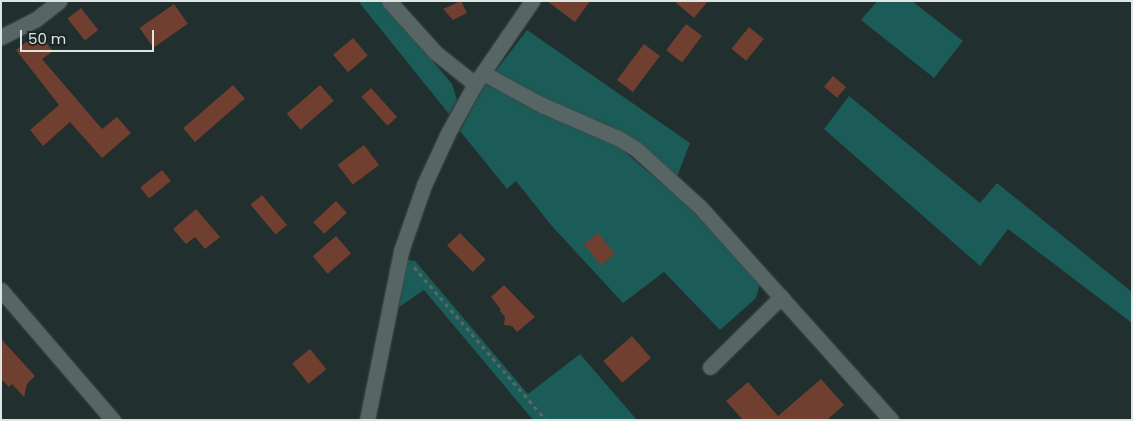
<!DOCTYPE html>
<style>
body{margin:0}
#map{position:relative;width:1133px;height:421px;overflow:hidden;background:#212f2e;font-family:Poppins,sans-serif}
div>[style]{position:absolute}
.green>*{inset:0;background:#1b5b58}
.building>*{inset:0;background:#713f30;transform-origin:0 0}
.path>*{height:3px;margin-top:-1.5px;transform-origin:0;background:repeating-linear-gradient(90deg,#5b6766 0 4px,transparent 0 8px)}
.roads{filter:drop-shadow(0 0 1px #414d4c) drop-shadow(0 0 1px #414d4c)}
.minor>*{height:15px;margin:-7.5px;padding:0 7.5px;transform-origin:7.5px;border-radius:7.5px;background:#576665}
span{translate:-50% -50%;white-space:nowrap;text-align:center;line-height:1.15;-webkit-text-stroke:4px #182524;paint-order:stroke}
.frame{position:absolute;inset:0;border:2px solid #dde5e5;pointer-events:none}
.scale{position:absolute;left:20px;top:30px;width:134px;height:22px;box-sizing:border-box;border:2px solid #dde5e5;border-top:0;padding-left:6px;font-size:15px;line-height:18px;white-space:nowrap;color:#dde5e5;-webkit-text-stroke:4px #182524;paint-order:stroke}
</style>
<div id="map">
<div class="green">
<i style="clip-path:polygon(358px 1px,382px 1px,452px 84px,457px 100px,449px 114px)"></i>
<i style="clip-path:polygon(877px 1px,912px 1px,963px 41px,934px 78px,861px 20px)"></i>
<i style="clip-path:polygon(527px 30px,690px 143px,677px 177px,632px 139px,608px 125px,546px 101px,495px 72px)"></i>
<i style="clip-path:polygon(485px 84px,551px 116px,614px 143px,685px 203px,760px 283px,756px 298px,720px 330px,664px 272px,623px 303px,551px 225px,516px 181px,507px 189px,460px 131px)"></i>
<i style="clip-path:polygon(849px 96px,980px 203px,997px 183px,1132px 292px,1132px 323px,1008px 229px,980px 266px,824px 129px)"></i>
<i style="clip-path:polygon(407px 260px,415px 261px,528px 394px,580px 354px,637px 420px,533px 420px,424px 290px,399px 307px)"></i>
</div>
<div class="building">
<i style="clip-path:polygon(461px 1px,467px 13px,453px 20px,443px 9px)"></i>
<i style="clip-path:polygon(547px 1px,590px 1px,575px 22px)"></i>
<i style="clip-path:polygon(674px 1px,708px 1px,694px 18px)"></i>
<i style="left:174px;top:4px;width:24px;height:42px;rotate:55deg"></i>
<i style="left:81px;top:8px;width:28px;height:17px;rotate:52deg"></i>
<i style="left:686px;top:24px;width:20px;height:33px;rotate:37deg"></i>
<i style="left:749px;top:27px;width:19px;height:28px;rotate:39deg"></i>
<i style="clip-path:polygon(38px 33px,53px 51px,42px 59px,102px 129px,117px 117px,131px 133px,102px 158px,70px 122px,43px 146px,30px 130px,59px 105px,16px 50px)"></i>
<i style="left:353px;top:38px;width:23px;height:26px;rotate:50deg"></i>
<i style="left:644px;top:44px;width:20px;height:45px;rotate:37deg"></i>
<i style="left:833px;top:76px;width:17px;height:14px;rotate:40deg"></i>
<i style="left:233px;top:85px;width:18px;height:66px;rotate:49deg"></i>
<i style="left:320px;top:85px;width:21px;height:44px;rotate:49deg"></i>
<i style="left:371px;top:88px;width:39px;height:13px;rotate:48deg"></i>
<i style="left:364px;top:145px;width:25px;height:33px;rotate:53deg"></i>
<i style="left:162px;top:170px;width:14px;height:28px;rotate:51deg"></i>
<i style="left:262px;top:195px;width:39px;height:15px;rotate:50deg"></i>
<i style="left:336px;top:201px;width:16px;height:31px;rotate:47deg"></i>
<i style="clip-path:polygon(196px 209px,220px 237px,205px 249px,195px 237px,186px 244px,173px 229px)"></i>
<i style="left:460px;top:233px;width:37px;height:18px;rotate:46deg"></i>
<i style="left:598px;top:233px;width:27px;height:18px;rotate:51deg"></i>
<i style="left:336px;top:236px;width:23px;height:31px;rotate:49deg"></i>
<i style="clip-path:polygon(504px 285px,535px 317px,517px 332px,512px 326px,504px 325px,505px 317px,500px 311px,501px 310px,491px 297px)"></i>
<i style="left:632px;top:336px;width:29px;height:38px;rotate:49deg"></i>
<i style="clip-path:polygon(1px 339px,35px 376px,27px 384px,24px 397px,12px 384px,9px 387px,1px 379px)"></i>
<i style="left:310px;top:349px;width:26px;height:23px;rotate:51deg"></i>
<i style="clip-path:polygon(821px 379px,844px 405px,827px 420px,743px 420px,726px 401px,748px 382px,778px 416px)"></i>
</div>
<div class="path">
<i style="left:414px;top:267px;width:202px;rotate:49.2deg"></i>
</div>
<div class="roads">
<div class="minor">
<i style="left:389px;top:1px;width:70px;rotate:47.9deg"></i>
<i style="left:436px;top:53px;width:50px;rotate:38.5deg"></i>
<i style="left:1px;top:37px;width:38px;rotate:-27deg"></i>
<i style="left:35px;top:20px;width:31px;rotate:-38deg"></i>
<i style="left:483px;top:73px;width:67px;rotate:28.5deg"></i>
<i style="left:542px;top:105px;width:83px;rotate:23.5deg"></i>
<i style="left:618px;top:138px;width:21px;rotate:31deg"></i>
<i style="left:636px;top:149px;width:86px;rotate:42.2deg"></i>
<i style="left:700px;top:207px;width:286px;rotate:48.1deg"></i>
<i style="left:1px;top:290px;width:172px;rotate:49.3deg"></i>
<i style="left:710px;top:367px;width:100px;rotate:-44.6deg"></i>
<i style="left:367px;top:420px;width:172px;rotate:-78.6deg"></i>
<i style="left:401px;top:251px;width:70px;rotate:-70.8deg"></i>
<i style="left:424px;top:185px;width:57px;rotate:-65.2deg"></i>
<i style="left:448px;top:133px;width:56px;rotate:-61.1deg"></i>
<i style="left:475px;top:84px;width:101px;rotate:-55.5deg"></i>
</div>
</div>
<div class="frame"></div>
<div class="scale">50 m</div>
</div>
